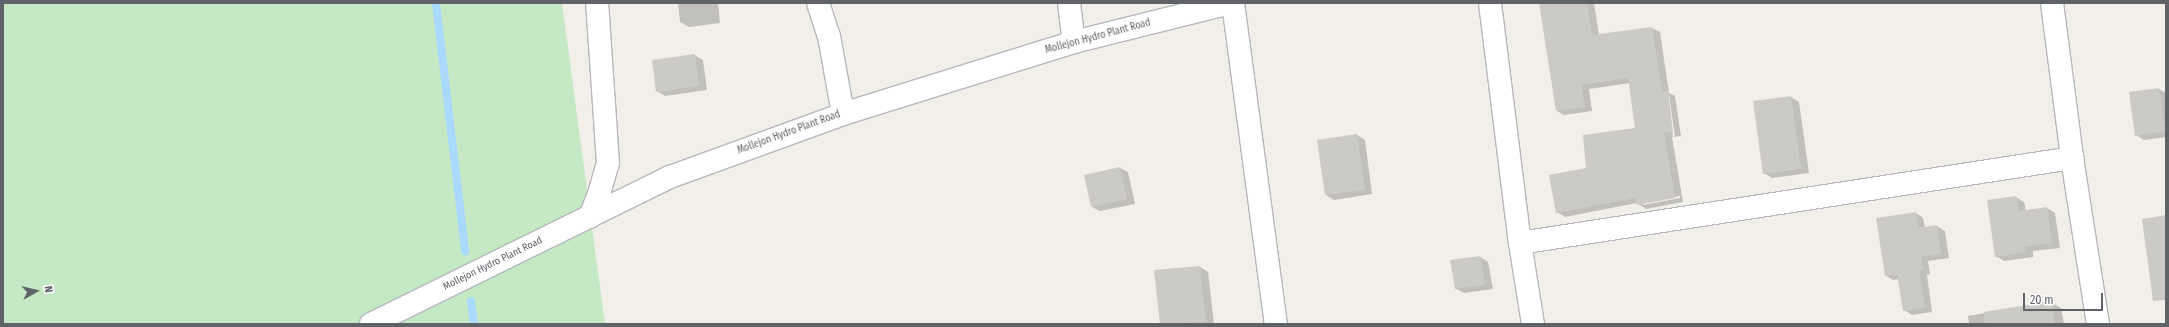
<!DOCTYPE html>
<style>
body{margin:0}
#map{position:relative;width:2169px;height:327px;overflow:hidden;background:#f1efe8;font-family:"Fira Sans Condensed",sans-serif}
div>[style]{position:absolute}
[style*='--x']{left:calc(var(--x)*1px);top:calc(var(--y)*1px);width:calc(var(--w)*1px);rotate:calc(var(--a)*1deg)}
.green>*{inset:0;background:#c5e8c5}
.shadow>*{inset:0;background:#0003}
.stream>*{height:8px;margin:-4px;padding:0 4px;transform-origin:4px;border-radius:4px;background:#aadaff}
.building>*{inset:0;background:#cccac5}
.roads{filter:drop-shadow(1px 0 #b5b8bc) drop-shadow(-1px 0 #b5b8bc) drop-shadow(0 1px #b5b8bc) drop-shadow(0 -1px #b5b8bc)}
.street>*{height:22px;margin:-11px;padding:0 11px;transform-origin:11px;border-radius:11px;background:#fff}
.secondary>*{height:22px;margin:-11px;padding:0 11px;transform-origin:11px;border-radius:11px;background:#fff}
span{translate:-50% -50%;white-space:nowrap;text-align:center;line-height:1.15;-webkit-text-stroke:3.5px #fff;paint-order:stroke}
.street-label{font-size:10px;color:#5f6368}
.frame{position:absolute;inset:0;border:4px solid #5f6368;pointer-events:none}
.north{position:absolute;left:16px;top:271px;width:40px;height:40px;-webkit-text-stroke:3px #fff;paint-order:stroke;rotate:82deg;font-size:11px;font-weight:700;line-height:16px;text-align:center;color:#5f6368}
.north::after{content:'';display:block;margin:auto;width:14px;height:18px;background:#5f6368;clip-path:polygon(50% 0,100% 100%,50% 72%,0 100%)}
.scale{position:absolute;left:2023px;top:293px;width:80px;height:18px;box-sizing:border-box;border:2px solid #5f6368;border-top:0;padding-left:5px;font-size:12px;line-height:14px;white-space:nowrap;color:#5f6368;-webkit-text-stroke:3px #fff;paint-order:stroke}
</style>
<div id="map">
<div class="green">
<i style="clip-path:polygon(3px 3px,562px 3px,605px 324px,3px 324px)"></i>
</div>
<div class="shadow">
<i style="clip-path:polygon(678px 3px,718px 3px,720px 23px,689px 27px,680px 22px)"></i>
<i style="clip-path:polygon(evenodd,1548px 3px,1594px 3px,1599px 35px,1652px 28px,1660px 32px,1669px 93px,1675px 96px,1681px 136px,1672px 137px,1683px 202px,1646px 209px,1637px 203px,1565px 217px,1557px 212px,1588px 169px,1636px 129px,1630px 83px,1589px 89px,1592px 111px,1564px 115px,1557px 111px,1548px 3px,1667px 95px,1669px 95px,1675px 137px,1673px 137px,1667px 95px,1548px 3px,1680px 196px,1680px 198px,1643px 205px,1643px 203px,1680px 196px)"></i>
<i style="clip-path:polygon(694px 55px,703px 60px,707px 90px,665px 96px,657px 91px)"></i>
<i style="clip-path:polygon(2159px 89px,2166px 93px,2166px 137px,2144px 140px,2136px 135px,2130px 93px)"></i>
<i style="clip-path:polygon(1791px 97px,1799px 102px,1809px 173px,1772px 178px,1764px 173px)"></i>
<i style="clip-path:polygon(1357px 135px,1365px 140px,1372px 194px,1334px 200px,1326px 195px)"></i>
<i style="clip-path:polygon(1120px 168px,1128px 172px,1135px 204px,1100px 211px,1092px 207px)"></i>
<i style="clip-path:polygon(2016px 197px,2024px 202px,2026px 211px,2047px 208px,2055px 213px,2060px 248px,2033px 251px,2033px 257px,2004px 261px,1996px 256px)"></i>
<i style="clip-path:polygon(1916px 213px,1923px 218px,1925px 228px,1937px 226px,1945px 231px,1949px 258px,1928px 261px,1930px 274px,1927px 275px,1932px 312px,1912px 315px,1904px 310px,1899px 279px,1893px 280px,1885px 275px)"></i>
<i style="clip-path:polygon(1480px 257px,1488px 262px,1493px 289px,1464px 293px,1455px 288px)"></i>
<i style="clip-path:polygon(1200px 267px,1208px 272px,1214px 324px,1161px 324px,1155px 271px)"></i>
<i style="clip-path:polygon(2051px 302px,2061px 308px,2064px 324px,1969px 324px,1968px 316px)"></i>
</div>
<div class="stream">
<i style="--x:436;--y:3;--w:250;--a:83.3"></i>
<i style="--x:471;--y:301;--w:23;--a:83"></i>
</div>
<div class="building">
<i style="clip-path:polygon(1539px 3px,1587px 3px,1592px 35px,1652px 27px,1662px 92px,1668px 91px,1673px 132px,1664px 133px,1675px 198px,1637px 205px,1636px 198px,1556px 213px,1549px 175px,1586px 168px,1583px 135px,1635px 128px,1628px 78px,1581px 85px,1585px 107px,1556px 111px)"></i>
<i style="clip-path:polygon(695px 54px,699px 86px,656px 92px,652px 60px)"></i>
<i style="clip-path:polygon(2159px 88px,2166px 131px,2135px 136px,2129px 92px)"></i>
<i style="clip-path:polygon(1791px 96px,1801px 169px,1763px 174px,1753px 101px)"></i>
<i style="clip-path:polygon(1357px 134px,1365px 190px,1325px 195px,1317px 140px)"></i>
<i style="clip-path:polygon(1120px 167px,1127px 199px,1091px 207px,1084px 175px)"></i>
<i style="clip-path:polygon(2016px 196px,2019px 211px,2047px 207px,2052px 243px,2025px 247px,2026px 253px,1995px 257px,1987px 200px)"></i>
<i style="clip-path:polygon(1916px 212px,1918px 228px,1937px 225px,1941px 254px,1921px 257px,1923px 270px,1919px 271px,1925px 308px,1903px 311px,1897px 274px,1885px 276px,1876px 218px)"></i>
<i style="clip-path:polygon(2166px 215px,2166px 300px,2153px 301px,2142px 219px)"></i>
<i style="clip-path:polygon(1480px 256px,1485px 285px,1455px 289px,1450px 260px)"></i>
<i style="clip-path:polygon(1200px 266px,1206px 322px,1160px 324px,1154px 270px)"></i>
<i style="clip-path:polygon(2051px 301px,2055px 324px,1985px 324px,1984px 312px)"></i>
</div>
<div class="roads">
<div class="street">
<i style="--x:818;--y:3;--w:35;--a:72"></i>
<i style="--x:829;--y:36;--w:79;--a:79.8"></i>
<i style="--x:1069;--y:3;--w:39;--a:83"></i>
<i style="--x:1233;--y:3;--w:324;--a:82.4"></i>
<i style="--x:1490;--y:3;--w:242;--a:82.9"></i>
<i style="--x:1520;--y:243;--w:82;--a:80.9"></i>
<i style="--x:2052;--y:3;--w:156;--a:82.6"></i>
<i style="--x:2072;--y:158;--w:168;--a:81.1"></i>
<i style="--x:590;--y:217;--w:25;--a:-69"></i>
<i style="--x:599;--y:194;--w:32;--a:-74"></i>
<i style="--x:608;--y:163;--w:160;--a:-93.9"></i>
<i style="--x:1520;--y:243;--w:559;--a:-8.75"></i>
</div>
<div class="secondary">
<i style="--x:371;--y:324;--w:333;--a:-26.2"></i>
<i style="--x:670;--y:177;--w:184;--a:-20"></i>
<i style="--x:843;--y:114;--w:242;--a:-17.3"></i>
<i style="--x:1074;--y:42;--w:161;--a:-14"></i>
</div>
</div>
<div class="street-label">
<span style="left:1098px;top:37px;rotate:-15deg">Mollejon Hydro Plant Road</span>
<span style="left:789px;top:133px;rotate:-20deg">Mollejon Hydro Plant Road</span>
<span style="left:493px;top:264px;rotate:-26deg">Mollejon Hydro Plant Road</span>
</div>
<div class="frame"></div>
<div class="north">N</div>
<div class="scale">20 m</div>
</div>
